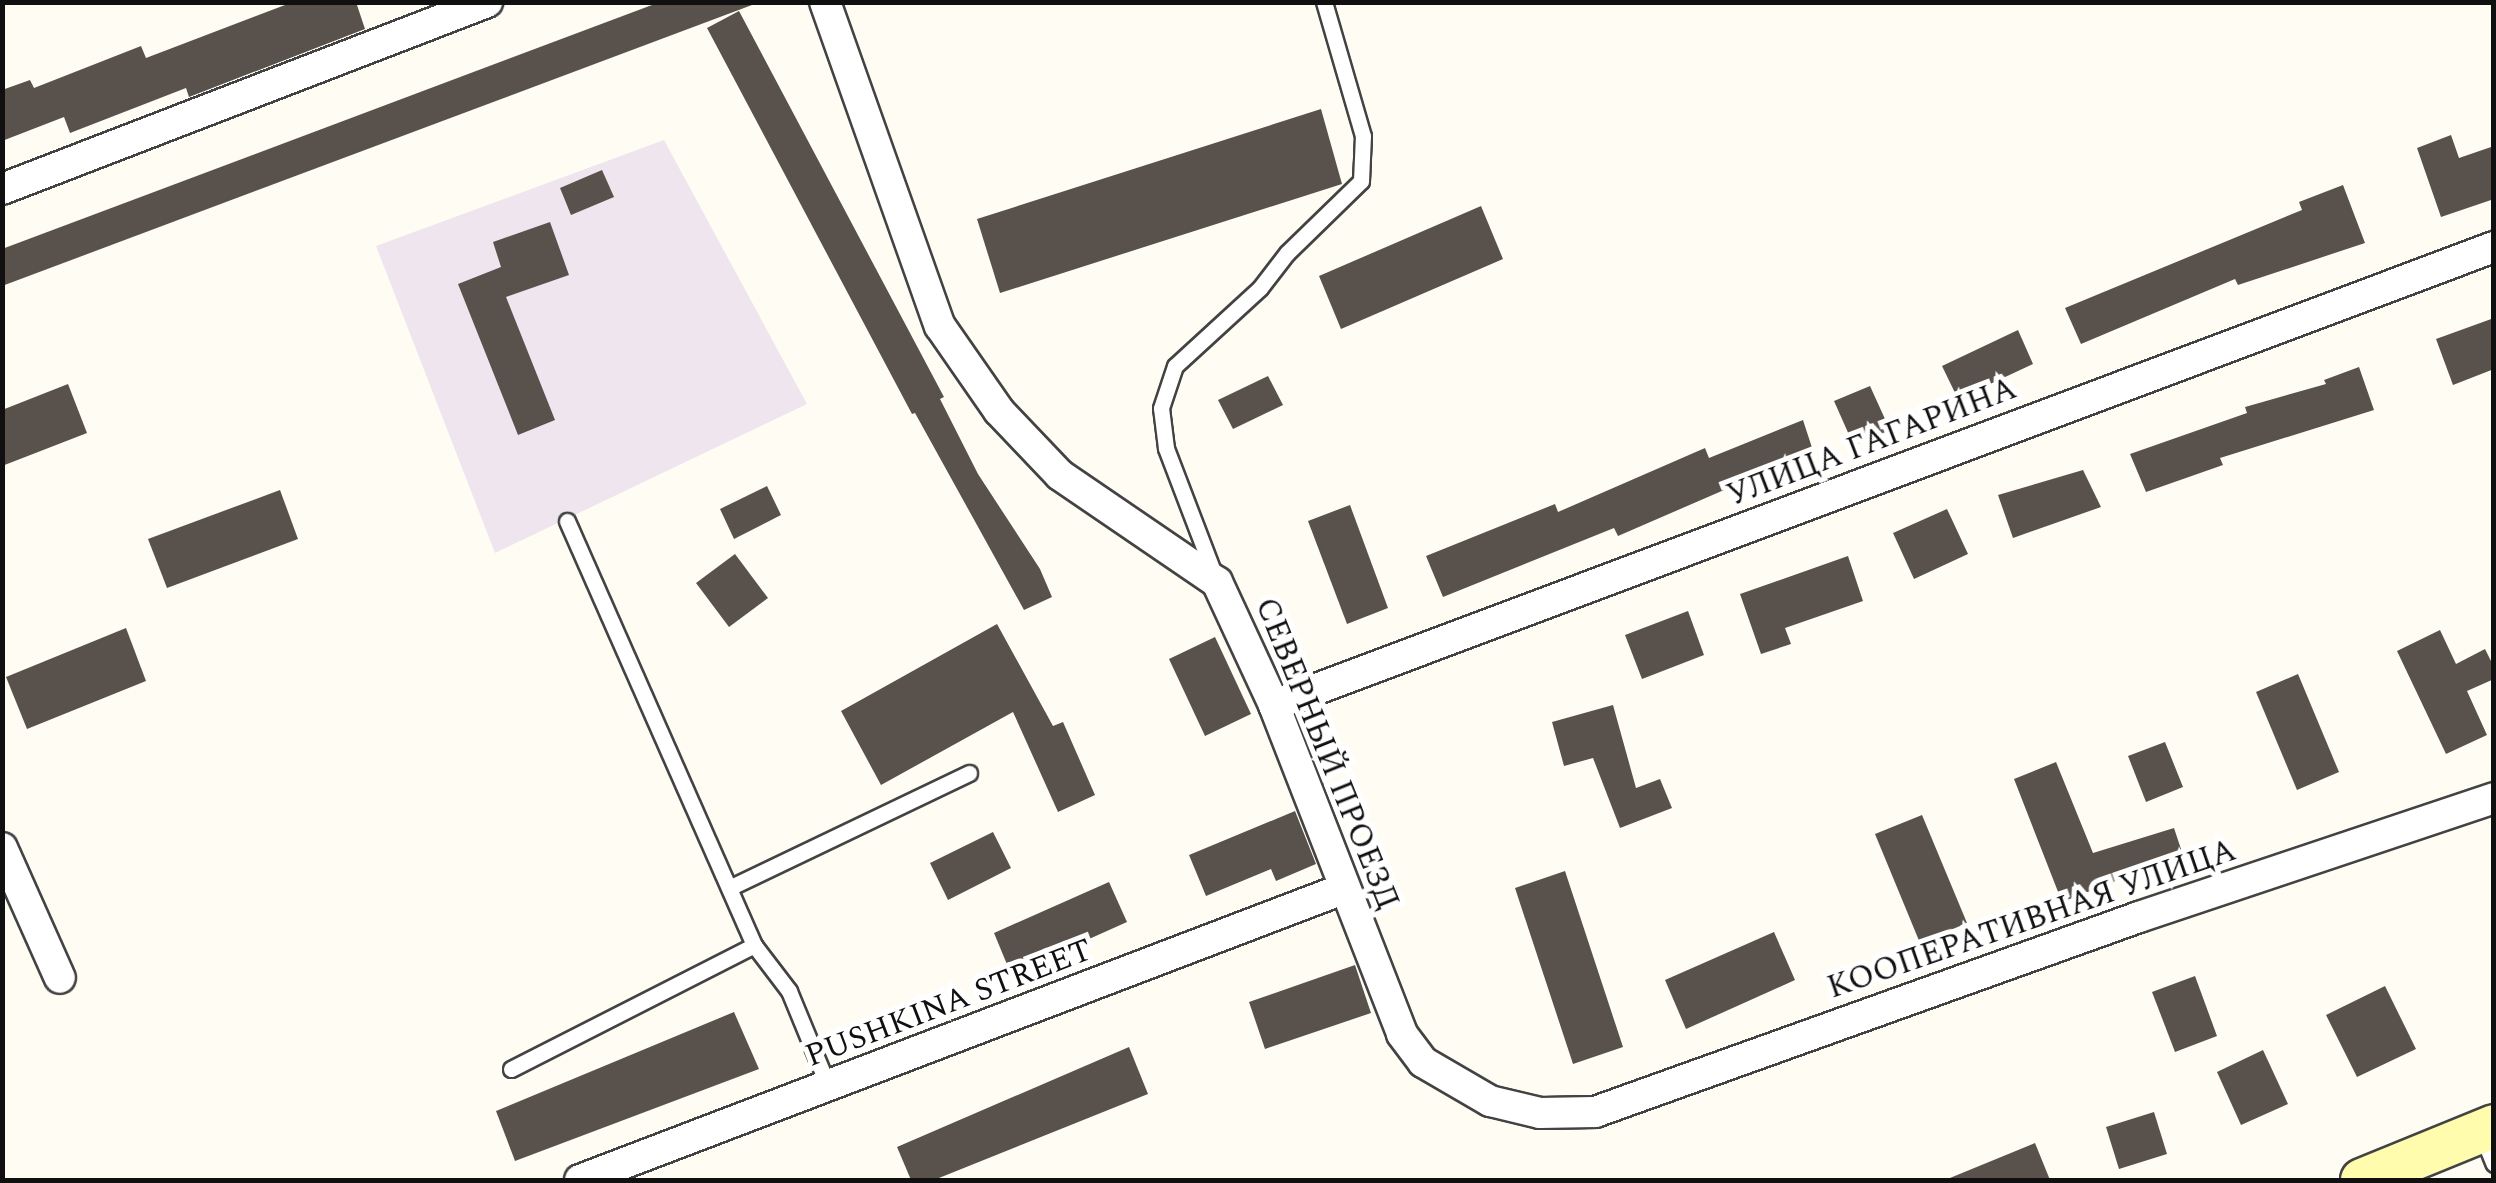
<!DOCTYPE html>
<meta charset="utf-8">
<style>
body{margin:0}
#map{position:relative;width:2496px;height:1183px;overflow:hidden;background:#fffdf3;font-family:Spectral,serif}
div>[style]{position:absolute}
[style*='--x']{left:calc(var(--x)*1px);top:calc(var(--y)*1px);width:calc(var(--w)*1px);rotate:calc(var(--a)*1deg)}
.industrial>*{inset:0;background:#eee5ee}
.building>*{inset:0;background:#59524c}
.roads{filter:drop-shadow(2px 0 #434343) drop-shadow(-2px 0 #434343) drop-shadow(0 2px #434343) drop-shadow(0 -2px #434343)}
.lane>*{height:15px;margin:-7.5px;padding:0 7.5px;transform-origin:7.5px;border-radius:7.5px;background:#fff}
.street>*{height:30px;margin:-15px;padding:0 15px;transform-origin:15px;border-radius:15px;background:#fff}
.secondary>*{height:42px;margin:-21px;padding:0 21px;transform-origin:21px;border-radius:21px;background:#fffcae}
span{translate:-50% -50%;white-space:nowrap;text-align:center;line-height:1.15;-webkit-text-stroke:10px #fff;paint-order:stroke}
.street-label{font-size:32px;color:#101010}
.frame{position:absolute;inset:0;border:5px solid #101010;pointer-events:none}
</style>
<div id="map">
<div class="industrial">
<i style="clip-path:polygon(664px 140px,807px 404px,495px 553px,376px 246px)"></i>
</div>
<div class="building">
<i style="clip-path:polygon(293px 2px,356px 2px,365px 29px,189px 97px,186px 88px,70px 133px,64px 117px,2px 141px,2px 90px,30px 80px,34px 88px,141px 46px,146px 58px)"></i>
<i style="clip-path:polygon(660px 2px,752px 5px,2px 286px,2px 249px)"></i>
<i style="clip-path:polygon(739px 11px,944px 397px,940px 399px,978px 474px,1040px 569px,1052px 597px,1024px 610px,915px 413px,912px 414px,707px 28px)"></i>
<i style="clip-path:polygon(1321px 109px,1342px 184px,1000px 293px,977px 219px)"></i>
<i style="clip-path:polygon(2451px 135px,2459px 158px,2494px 146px,2494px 199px,2441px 217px,2417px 148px)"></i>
<i style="clip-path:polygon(602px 170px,614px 197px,571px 215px,560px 188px)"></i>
<i style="clip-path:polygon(2343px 185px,2365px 243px,2238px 285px,2235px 279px,2081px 344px,2065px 308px,2302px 210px,2299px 202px)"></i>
<i style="clip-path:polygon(1481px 206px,1503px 259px,1341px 329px,1319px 276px)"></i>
<i style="clip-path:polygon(550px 222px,569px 275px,506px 297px,555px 420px,518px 435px,458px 284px,501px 267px,493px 242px)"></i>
<i style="clip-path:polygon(2494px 318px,2494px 369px,2453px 385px,2436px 339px)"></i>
<i style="clip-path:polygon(2018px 330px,2033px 364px,1958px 399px,1942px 366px)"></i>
<i style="clip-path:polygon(2359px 367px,2374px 410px,2220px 458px,2223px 465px,2146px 492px,2130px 454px,2247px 413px,2245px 407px,2326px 384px,2324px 380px)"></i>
<i style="clip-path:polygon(1268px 376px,1283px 405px,1233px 429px,1218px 400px)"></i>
<i style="clip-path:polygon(68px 384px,87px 433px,2px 466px,2px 410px)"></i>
<i style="clip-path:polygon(1870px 386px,1890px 430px,1854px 446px,1834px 401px)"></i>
<i style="clip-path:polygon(1803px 420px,1816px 460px,1764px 481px,1761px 474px,1618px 536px,1614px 528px,1443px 597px,1426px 556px,1555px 504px,1558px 512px,1705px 448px,1709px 458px)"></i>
<i style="clip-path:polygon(2083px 470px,2101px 507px,2013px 538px,1998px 495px)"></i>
<i style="clip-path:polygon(767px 486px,781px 515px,734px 539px,720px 509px)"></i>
<i style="clip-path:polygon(280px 490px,298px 539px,167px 588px,148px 539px)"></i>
<i style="clip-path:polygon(1350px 505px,1388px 608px,1347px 624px,1308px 521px)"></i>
<i style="clip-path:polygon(1947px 509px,1968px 554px,1914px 579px,1893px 533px)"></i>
<i style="clip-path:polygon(735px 554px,768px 598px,729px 627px,696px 583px)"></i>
<i style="clip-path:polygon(1848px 556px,1863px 601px,1785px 628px,1791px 644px,1761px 654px,1740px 594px)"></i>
<i style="clip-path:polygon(1688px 611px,1704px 655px,1642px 679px,1625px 635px)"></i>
<i style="clip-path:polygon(997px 624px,1053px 726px,1063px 722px,1095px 795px,1058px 812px,1013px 712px,881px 785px,841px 711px)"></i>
<i style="clip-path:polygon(126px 628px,146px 681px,27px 729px,6px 677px)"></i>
<i style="clip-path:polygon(2440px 630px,2456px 664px,2485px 649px,2494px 667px,2494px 679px,2467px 691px,2487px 735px,2446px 754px,2397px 651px)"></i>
<i style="clip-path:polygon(1215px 637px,1251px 714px,1205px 736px,1169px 659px)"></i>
<i style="clip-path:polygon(2298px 674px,2339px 772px,2297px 790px,2256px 692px)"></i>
<i style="clip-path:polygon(1613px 705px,1636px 788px,1660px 779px,1672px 808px,1620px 828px,1593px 758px,1564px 766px,1552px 722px)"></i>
<i style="clip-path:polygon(2165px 742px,2183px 787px,2146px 802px,2128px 756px)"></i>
<i style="clip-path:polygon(2056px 762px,2093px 853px,2174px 828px,2186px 864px,2149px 877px,2146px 869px,2062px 902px,2014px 779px)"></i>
<i style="clip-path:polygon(1295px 811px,1316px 864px,1276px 881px,1271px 869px,1206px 896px,1189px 855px)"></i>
<i style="clip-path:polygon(1922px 815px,1967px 923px,1920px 943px,1875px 834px)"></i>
<i style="clip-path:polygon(993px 832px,1011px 868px,948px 900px,930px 863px)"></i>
<i style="clip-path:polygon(1565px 871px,1623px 1047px,1573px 1064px,1515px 888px)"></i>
<i style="clip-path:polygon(1109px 882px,1127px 922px,1011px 974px,994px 933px)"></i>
<i style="clip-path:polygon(1774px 932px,1795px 980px,1686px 1029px,1665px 980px)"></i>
<i style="clip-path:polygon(1355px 965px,1371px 1013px,1265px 1049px,1249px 1002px)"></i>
<i style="clip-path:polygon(2195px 976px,2217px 1036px,2175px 1052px,2152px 992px)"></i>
<i style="clip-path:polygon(2385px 986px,2416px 1049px,2357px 1077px,2326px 1015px)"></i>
<i style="clip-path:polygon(734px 1012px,759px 1069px,515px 1161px,496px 1111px)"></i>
<i style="clip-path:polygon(1129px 1047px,1148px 1094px,934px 1180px,911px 1180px,897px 1147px)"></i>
<i style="clip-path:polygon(2263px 1050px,2288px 1104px,2241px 1125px,2217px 1072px)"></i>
<i style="clip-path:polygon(2154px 1112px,2167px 1154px,2119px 1169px,2106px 1127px)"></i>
<i style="clip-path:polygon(2035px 1143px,2050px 1180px,1945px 1180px)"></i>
</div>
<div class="roads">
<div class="lane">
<i style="--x:567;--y:521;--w:463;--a:66.2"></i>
<i style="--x:754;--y:945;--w:58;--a:52.7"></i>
<i style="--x:789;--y:991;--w:105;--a:67.6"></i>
<i style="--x:1214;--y:574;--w:135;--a:-110.9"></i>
<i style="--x:1166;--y:448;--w:40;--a:-97.1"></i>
<i style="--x:1161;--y:408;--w:44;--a:-71.6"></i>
<i style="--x:1175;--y:366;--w:115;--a:-42.5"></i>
<i style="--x:1260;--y:288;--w:44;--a:-52.4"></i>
<i style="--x:1287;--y:253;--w:103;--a:-44.2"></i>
<i style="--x:1361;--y:181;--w:45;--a:-87.5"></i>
<i style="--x:1363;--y:136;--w:140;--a:-106.2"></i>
<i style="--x:731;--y:887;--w:264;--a:-25.6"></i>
<i style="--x:511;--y:1069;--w:273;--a:-27"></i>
<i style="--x:2482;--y:1135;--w:31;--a:68"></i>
</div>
<div class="street">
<i style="--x:825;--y:2;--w:344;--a:70.5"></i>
<i style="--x:940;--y:326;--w:103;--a:55.2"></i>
<i style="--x:999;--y:411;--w:88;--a:46.4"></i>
<i style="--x:1060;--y:475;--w:190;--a:34.3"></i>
<i style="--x:1217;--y:582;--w:136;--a:65.1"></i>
<i style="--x:1274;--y:705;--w:353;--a:68.7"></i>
<i style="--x:1402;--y:1034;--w:35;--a:53"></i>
<i style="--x:1423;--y:1062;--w:78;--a:30.2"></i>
<i style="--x:1490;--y:1101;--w:51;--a:13.5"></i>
<i style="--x:1540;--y:1113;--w:55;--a:-1"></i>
<i style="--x:1595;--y:1112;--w:578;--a:-19.72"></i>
<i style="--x:2139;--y:917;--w:374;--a:-18.5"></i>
<i style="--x:2;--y:189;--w:520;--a:-21.08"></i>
<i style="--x:1274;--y:705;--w:1303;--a:-20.58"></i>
<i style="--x:2;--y:848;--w:142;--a:66"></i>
<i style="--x:580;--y:1180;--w:817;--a:-20.88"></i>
</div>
<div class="secondary">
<i style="--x:2362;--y:1180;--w:143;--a:-22.2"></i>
</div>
</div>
<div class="street-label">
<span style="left:1872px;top:443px;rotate:-21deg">УЛИЦА ГАГАРИНА</span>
<span style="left:1326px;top:754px;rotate:68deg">СЕВЕРНЫЙ ПРОЕЗД</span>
<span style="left:2032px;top:920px;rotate:-19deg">КООПЕРАТИВНАЯ УЛИЦА</span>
<span style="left:949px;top:1004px;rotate:-21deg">PUSHKINA STREET</span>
</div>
<div class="frame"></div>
</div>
